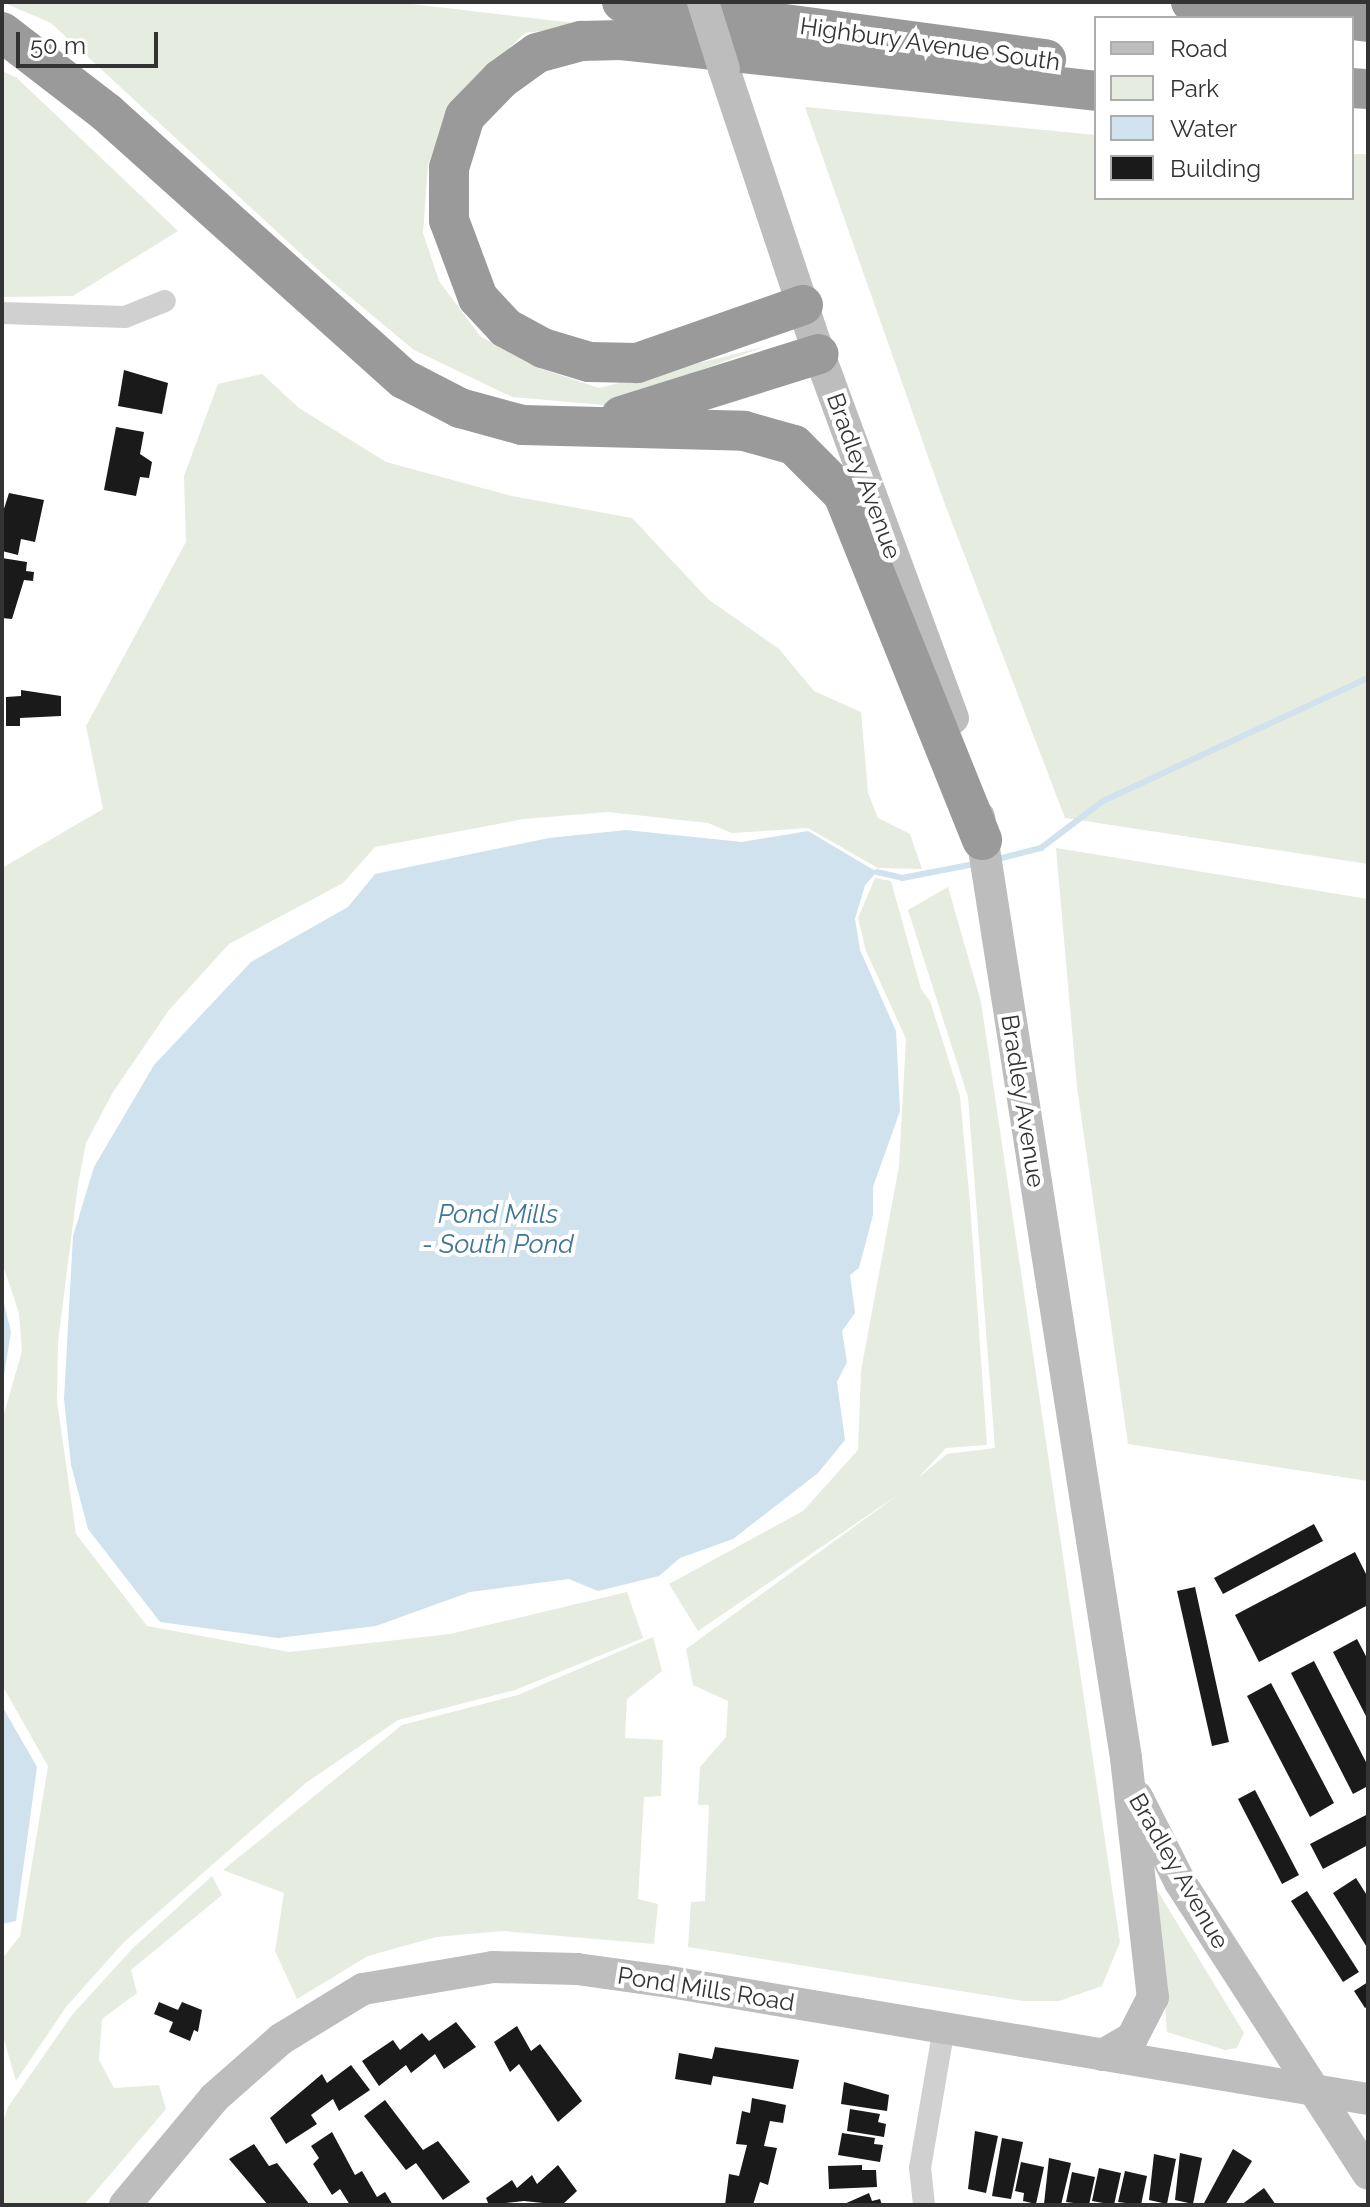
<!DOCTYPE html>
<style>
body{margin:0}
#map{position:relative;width:1370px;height:2207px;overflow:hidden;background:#fff;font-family:Raleway,sans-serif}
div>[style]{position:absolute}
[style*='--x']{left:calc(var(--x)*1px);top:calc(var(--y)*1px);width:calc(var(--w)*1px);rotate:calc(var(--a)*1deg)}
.green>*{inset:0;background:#e6ecdf}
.water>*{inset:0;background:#cfe2ee}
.stream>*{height:6px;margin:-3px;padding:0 3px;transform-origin:3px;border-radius:3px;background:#cfe2ee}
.building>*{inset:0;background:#1a1a1a}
.street>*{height:22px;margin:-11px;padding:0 11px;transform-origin:11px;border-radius:11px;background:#d0d0d0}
.secondary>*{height:32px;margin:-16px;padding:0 16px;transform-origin:16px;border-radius:16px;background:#bdbdbd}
.highway>*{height:40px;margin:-20px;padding:0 20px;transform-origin:20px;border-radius:20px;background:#9a9a9a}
.secondary-bridge>*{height:32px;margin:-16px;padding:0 16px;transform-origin:16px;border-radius:16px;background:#bdbdbd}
span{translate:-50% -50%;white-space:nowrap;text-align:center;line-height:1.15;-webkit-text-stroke:8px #fff;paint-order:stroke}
.street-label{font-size:24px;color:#333}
.water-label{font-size:26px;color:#3f7597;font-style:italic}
.frame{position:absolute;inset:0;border:4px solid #333;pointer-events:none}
.legend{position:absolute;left:1094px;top:16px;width:260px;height:184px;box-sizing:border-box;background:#fff;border:2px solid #adadad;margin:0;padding:10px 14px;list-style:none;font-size:24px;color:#333}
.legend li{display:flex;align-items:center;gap:16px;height:40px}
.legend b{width:40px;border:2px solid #adadad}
.scale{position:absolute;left:16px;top:32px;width:142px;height:36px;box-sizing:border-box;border:4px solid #333;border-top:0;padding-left:10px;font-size:24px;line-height:28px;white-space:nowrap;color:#333;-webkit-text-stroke:6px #fff;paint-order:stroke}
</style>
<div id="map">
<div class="green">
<i style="clip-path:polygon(2px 2px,395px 2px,591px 25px,525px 33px,453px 102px,428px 165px,423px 233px,439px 281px,480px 336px,539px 368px,599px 388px,767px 346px,604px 405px,512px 397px,414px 350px,325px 276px,51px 23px)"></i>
<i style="clip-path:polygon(2px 71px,17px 78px,178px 231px,73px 296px,2px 297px)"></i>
<i style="clip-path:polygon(805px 107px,1096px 135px,1096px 198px,1352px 198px,1352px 154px,1368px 154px,1368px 864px,1065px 818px,943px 499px)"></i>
<i style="clip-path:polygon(262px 374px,299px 408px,386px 462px,512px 496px,632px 518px,708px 599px,779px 649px,814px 691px,861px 712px,868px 793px,878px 818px,910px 834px,922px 869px,878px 868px,808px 828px,732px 833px,708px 823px,608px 812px,524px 819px,375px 847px,343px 883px,229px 944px,169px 1010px,113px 1092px,86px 1143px,78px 1184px,58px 1342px,57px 1401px,76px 1534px,147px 1626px,289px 1652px,450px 1634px,627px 1592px,643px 1638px,515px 1690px,398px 1720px,307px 1782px,124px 1942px,66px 2007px,16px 2081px,2px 2033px,2px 1959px,20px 1936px,48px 1766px,2px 1685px,2px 1421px,22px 1351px,19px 1313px,2px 1262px,2px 868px,103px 809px,86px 726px,186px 542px,184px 476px,218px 384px)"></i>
<i style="clip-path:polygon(1056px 848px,1368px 899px,1368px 1481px,1128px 1444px,1077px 1087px)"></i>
<i style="clip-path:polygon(875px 878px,891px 881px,921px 989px,930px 1001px,960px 1096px,970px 1204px,987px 1445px,946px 1448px,918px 1478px,947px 1454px,995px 1448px,968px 1097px,908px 910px,948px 887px,981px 1002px,1120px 1942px,1102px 1986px,1059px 2001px,1023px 2001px,688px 1947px,691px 1902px,705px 1901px,709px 1805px,698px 1805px,700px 1767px,726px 1737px,728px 1701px,693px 1685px,686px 1649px,902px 1492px,698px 1631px,669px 1584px,803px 1511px,858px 1450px,861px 1371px,899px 1166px,906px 1039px,866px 951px,858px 918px)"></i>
<i style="clip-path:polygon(653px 1637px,662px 1671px,627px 1699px,625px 1738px,663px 1740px,661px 1796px,644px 1797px,638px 1899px,658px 1904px,654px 1944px,503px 1931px,436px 1937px,368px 1956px,297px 1999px,275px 1951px,284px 1893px,223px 1870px,402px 1725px,518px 1695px)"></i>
<i style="clip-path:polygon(212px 1876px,222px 1895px,131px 1970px,137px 1993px,102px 2019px,99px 2060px,114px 2088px,159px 2085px,166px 2109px,84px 2205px,2px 2205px,2px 2124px,8px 2107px,72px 2015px,132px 1949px)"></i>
<i style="clip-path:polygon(1157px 1890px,1244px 2033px,1237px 2048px,1225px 2050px,1167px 2032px)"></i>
</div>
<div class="water">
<i style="clip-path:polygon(626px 830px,742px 842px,808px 831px,877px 872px,865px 885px,855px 919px,860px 950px,896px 1031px,900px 1111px,873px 1187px,873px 1215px,859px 1268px,850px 1275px,855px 1313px,842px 1331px,847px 1362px,837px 1382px,845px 1440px,818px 1473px,733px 1539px,680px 1558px,659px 1576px,598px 1591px,569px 1579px,470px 1592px,376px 1626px,278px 1638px,160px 1622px,88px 1529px,71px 1465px,64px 1399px,73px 1236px,94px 1167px,154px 1065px,251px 962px,348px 907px,375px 874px,549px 838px)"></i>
<i style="clip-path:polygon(2px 1295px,11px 1332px,2px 1387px)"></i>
<i style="clip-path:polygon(2px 1706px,37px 1767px,16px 1921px,2px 1924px)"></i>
</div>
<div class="stream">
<i style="--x:994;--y:860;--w:49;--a:-14.3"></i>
<i style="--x:1041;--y:848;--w:78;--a:-37.2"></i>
<i style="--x:1103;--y:801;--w:292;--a:-24.9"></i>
<i style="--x:877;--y:872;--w:26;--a:13"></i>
<i style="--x:902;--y:878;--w:74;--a:-10.9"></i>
</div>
<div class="building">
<i style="clip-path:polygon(124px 370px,168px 383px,162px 414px,118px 406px)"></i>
<i style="clip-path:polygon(116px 427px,144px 432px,140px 454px,152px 462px,149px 478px,140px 477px,136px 496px,104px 490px)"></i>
<i style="clip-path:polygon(9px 493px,44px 500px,35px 542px,21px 539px,18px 555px,2px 551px,2px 515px)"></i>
<i style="clip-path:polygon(2px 558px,27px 562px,26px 571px,34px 572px,33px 581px,24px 580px,12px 619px,2px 618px)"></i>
<i style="clip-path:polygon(21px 690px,61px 696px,61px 716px,20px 718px,20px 726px,6px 726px,6px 697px,21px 696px)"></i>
<i style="clip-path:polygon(1314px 1524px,1323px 1541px,1223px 1594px,1214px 1578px)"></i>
<i style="clip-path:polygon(1355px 1552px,1368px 1578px,1368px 1605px,1259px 1662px,1235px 1615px)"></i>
<i style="clip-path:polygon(1195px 1587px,1229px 1742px,1212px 1746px,1177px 1591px)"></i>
<i style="clip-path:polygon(1357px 1639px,1368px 1660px,1368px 1720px,1333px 1652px)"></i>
<i style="clip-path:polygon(1314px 1661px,1368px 1766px,1368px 1786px,1353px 1794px,1291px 1673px)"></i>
<i style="clip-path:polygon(1271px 1683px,1334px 1803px,1310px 1817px,1247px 1696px)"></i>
<i style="clip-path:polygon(1255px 1790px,1299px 1875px,1282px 1884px,1238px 1799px)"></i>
<i style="clip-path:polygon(1368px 1814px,1368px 1845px,1323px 1869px,1310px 1844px)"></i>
<i style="clip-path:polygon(1356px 1878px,1368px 1897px,1368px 1949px,1333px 1893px)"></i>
<i style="clip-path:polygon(1307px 1891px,1359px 1972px,1343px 1982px,1291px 1901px)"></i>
<i style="clip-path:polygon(1368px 1982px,1368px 2006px,1365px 2008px,1354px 1991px)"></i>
<i style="clip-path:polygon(159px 2002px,178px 2010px,182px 2002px,202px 2010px,198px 2032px,194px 2030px,190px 2041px,169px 2032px,173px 2022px,154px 2014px)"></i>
<i style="clip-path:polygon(456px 2022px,476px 2047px,444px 2069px,435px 2054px,411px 2073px,406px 2065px,379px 2086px,362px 2061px,393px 2040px,400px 2050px,422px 2033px,429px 2041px)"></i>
<i style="clip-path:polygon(517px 2026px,531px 2051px,540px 2044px,582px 2101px,558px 2122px,519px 2064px,510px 2072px,494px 2042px)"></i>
<i style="clip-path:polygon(715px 2047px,799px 2060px,793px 2089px,713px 2076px,711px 2085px,675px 2079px,679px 2053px,712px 2059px)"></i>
<i style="clip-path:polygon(351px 2065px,370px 2090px,339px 2111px,333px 2099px,311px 2115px,317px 2124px,286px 2144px,270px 2118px,322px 2074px,327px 2083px)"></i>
<i style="clip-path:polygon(844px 2082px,889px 2095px,887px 2111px,841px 2104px)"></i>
<i style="clip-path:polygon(752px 2098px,786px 2105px,783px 2123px,770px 2121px,764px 2146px,777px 2148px,768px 2185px,760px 2182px,753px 2205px,725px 2205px,729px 2174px,739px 2176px,747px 2145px,736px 2144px,742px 2111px,750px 2113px)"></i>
<i style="clip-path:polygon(385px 2100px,423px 2150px,438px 2141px,470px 2182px,443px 2200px,416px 2163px,406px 2170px,364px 2116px)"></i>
<i style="clip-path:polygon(850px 2109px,880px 2114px,878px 2122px,886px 2124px,884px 2137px,847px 2131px)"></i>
<i style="clip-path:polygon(975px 2131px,998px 2136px,986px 2193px,968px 2189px)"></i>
<i style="clip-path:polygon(332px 2132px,355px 2175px,362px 2171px,377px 2197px,385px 2192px,393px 2205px,350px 2205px,340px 2189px,332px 2195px,313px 2164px,319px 2158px,311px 2146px)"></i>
<i style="clip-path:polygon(842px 2133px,875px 2138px,874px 2144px,883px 2145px,880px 2162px,838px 2155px)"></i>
<i style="clip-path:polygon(1002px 2138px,1023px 2142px,1011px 2199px,992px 2196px)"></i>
<i style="clip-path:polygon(254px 2144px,269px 2166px,277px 2163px,310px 2205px,268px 2205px,229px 2159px)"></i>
<i style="clip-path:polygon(1233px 2149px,1252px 2161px,1225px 2205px,1203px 2205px)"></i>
<i style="clip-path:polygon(1180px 2153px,1202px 2158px,1193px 2204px,1175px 2200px)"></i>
<i style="clip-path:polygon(1154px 2154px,1176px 2159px,1167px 2204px,1149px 2200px)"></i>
<i style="clip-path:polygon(1049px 2158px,1071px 2163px,1061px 2205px,1044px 2204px)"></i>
<i style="clip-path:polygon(1021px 2162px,1044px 2167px,1036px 2204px,1023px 2201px,1024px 2193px,1015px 2191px)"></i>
<i style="clip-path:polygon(558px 2165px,577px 2191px,562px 2205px,524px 2201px,489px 2205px,486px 2198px,512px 2180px,517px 2188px,532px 2175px,537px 2184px)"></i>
<i style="clip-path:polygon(862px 2165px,862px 2170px,876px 2170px,877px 2187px,829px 2189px,828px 2166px)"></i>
<i style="clip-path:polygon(1099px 2168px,1121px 2173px,1114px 2205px,1092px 2201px)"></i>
<i style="clip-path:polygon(1125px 2171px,1147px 2176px,1141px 2205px,1118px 2202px)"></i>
<i style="clip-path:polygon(1072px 2172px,1095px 2177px,1089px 2205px,1066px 2202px)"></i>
<i style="clip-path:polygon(1264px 2188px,1276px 2205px,1241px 2205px)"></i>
<i style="clip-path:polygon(869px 2193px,872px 2201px,880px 2199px,882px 2205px,842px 2205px)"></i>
</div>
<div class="street">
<i style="--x:2;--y:313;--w:123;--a:1.9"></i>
<i style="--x:125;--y:317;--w:43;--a:-21.8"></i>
<i style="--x:924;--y:2205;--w:37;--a:-96"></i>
<i style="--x:920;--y:2168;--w:143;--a:-80.3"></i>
</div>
<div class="secondary">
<i style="--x:724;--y:69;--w:300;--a:71.6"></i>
<i style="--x:819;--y:354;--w:388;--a:69.8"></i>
<i style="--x:979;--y:817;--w:952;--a:81.12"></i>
<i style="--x:1126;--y:1758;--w:241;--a:83.6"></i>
<i style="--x:1153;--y:1997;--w:46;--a:117.1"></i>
<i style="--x:1132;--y:2038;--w:34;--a:150"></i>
<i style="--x:1137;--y:1797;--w:95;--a:63.2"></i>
<i style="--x:1180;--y:1882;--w:347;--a:57.2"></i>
<i style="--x:125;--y:2205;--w:139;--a:-50.2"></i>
<i style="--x:214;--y:2098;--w:89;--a:-41.4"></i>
<i style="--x:281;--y:2039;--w:96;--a:-31.4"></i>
<i style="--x:363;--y:1989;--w:132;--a:-9.6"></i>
<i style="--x:493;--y:1967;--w:84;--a:1.4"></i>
<i style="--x:577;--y:1969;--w:88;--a:7.9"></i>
<i style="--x:664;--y:1981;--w:714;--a:9.52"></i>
</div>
<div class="highway">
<i style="--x:622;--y:2;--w:428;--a:7.7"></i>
<i style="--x:1191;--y:2;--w:142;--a:6.5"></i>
<i style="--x:1352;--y:20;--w:16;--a:7"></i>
<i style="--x:2;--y:32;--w:131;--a:37.6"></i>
<i style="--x:106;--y:112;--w:400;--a:41.9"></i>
<i style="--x:404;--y:379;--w:63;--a:27.4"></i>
<i style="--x:460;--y:408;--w:64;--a:15.3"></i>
<i style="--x:522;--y:425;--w:222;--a:1.5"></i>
<i style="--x:744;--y:431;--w:52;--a:15.6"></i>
<i style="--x:794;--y:445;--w:69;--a:45"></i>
<i style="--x:843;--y:494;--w:373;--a:68.1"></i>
<i style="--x:1352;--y:88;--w:16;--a:4"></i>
<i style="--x:803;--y:305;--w:176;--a:160.7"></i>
<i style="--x:637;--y:363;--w:48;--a:-178.8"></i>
<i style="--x:589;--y:362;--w:48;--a:-163.1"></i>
<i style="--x:543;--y:348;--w:42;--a:-151.6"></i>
<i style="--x:506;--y:328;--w:41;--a:-133"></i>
<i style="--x:478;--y:298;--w:83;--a:-110.4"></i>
<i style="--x:449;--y:220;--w:52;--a:-90"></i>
<i style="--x:449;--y:168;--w:54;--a:-72.9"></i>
<i style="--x:465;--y:116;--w:52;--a:-45.8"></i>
<i style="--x:501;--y:79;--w:44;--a:-35.8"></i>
<i style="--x:537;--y:53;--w:46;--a:-15.3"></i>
<i style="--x:581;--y:41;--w:40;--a:-1.4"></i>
<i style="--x:621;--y:40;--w:478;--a:6.1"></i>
<i style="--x:621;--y:416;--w:207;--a:-17.4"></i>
</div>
<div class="secondary-bridge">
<i style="--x:703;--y:2;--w:70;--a:72.6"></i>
</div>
<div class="street-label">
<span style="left:930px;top:44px;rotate:8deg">Highbury Avenue South</span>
<span style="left:864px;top:476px;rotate:70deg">Bradley Avenue</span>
<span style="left:1023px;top:1101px;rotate:81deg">Bradley Avenue</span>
<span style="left:1179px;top:1871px;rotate:60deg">Bradley Avenue</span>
<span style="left:706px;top:1989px;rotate:9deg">Pond Mills Road</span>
</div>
<div class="water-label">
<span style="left:498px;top:1230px">Pond Mills<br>- South Pond</span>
</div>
<div class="frame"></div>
<ul class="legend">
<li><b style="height:10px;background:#bdbdbd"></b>Road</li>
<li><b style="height:22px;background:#e6ecdf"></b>Park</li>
<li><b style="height:22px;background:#cfe2ee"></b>Water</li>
<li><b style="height:22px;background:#1a1a1a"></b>Building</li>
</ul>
<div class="scale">50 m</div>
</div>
